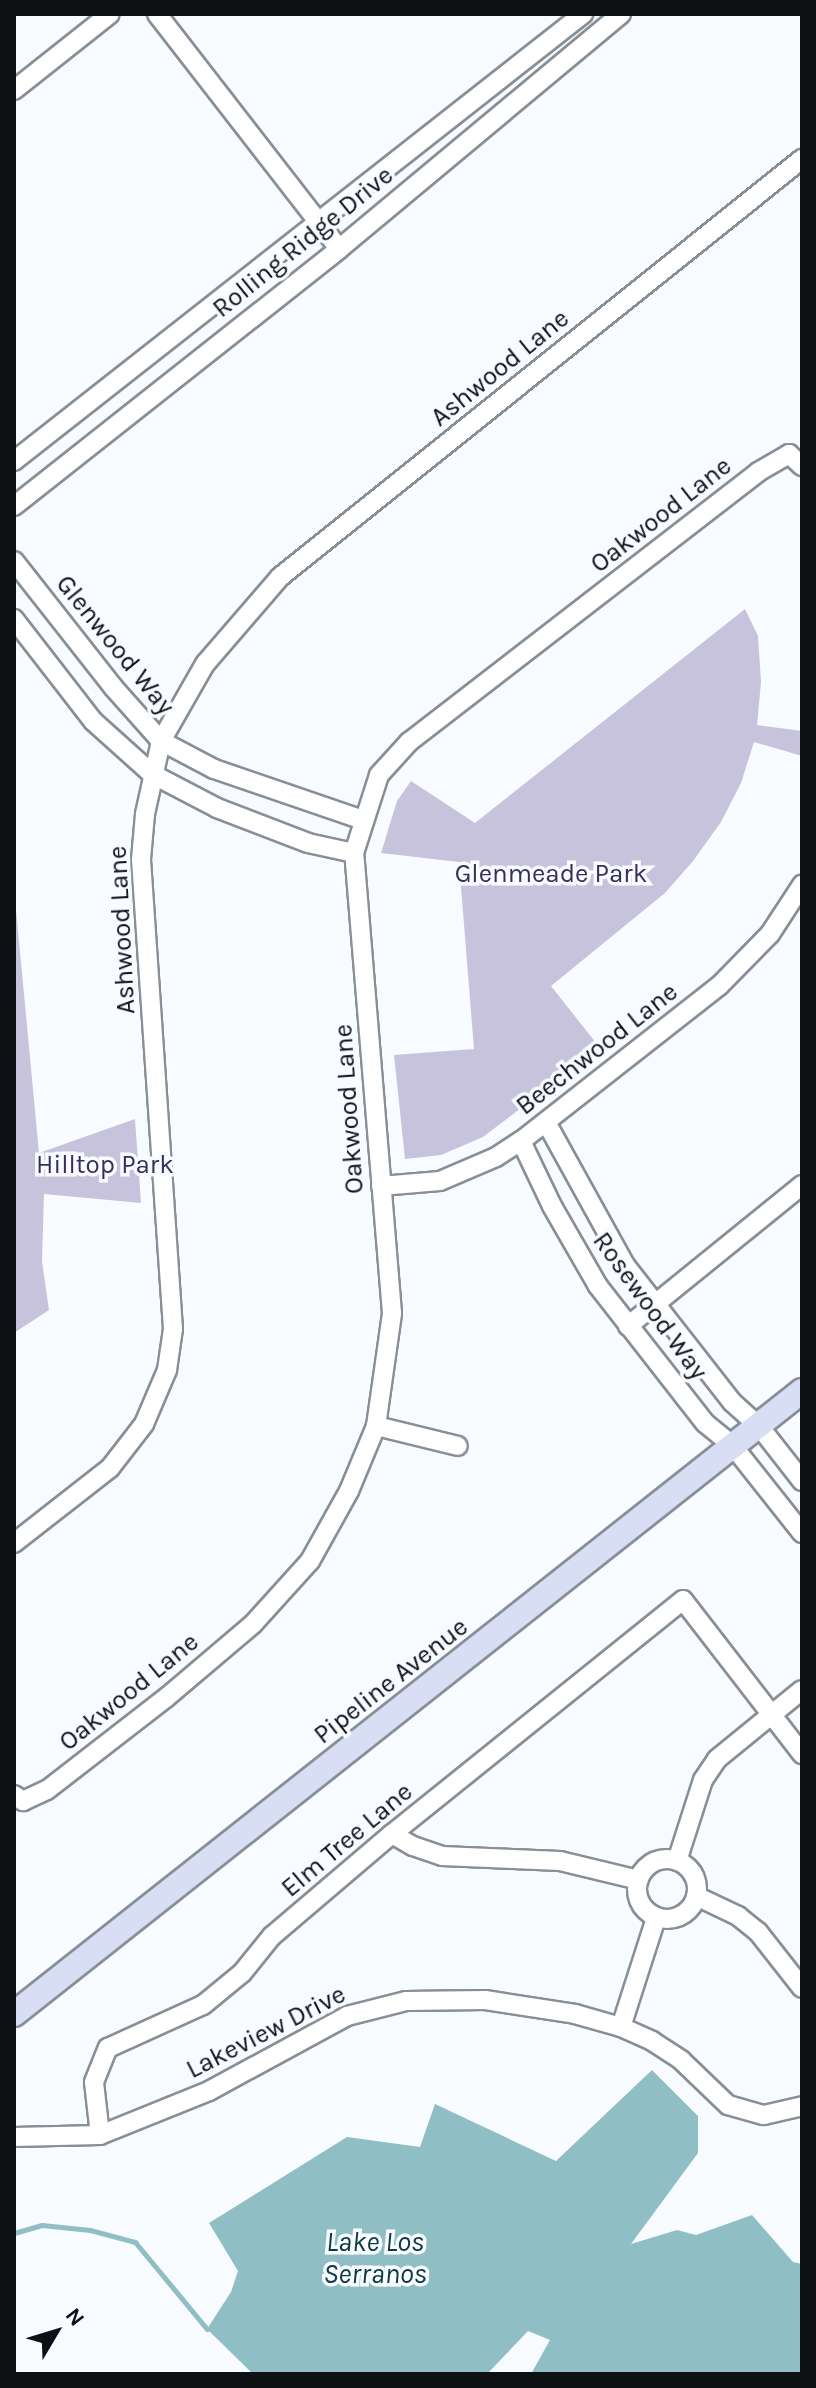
<!DOCTYPE html>
<style>
body{margin:0}
#map{position:relative;width:816px;height:2388px;overflow:hidden;background:#f8fbff;font-family:Karla,sans-serif}
div>[style]{position:absolute}
[style*='--x']{left:calc(var(--x)*1px);top:calc(var(--y)*1px);width:calc(var(--w)*1px);rotate:calc(var(--a)*1deg)}
.green>*{inset:0;background:#c7c3dd}
.water>*{inset:0;background:#90bec5}
.stream>*{height:5px;margin:-2.5px;padding:0 2.5px;transform-origin:2.5px;border-radius:2.5px;background:#90bec5}
.roads{filter:drop-shadow(2px 0 #878f97) drop-shadow(-2px 0 #878f97) drop-shadow(0 2px #878f97) drop-shadow(0 -2px #878f97)}
.minor>*{height:18px;margin:-9px;padding:0 9px;transform-origin:9px;border-radius:9px;background:#fff}
.minor>.ring{margin:-9px;padding:0;box-sizing:content-box;background:none;border:18px solid #fff;border-radius:50%}
.secondary>*{height:24px;margin:-12px;padding:0 12px;transform-origin:12px;border-radius:12px;background:#d8def4}
span{translate:-50% -50%;white-space:nowrap;text-align:center;line-height:1.15;-webkit-text-stroke:7px #f8fbff;paint-order:stroke}
.street-label{font-size:26px;color:#0e1114}
.park-label{font-size:26px;color:#382d5b}
.water-label{font-size:28px;color:#0d393f;font-style:italic}
.frame{position:absolute;inset:0;border:16px solid #0e1114;pointer-events:none}
.north{position:absolute;left:16px;top:2292px;width:80px;height:80px;-webkit-text-stroke:6px #f8fbff;paint-order:stroke;rotate:52deg;font-size:22px;font-weight:700;line-height:32px;text-align:center;color:#0e1114}
.north::after{content:'';display:block;margin:auto;width:28px;height:36px;background:#0e1114;clip-path:polygon(50% 0,100% 100%,50% 72%,0 100%)}
</style>
<div id="map">
<div class="green">
<i style="clip-path:polygon(745px 609px,758px 636px,761px 682px,757px 725px,802px 731px,802px 756px,754px 742px,741px 783px,721px 822px,693px 861px,665px 893px,551px 986px,600px 1048px,483px 1137px,441px 1155px,405px 1159px,394px 1055px,474px 1049px,459px 862px,381px 853px,397px 801px,411px 781px,475px 823px)"></i>
<i style="clip-path:polygon(14px 888px,39px 1153px,135px 1119px,141px 1203px,44px 1194px,42px 1261px,49px 1310px,14px 1333px)"></i>
</div>
<div class="water">
<i style="clip-path:polygon(652px 2070px,698px 2116px,698px 2153px,631px 2244px,677px 2230px,696px 2235px,752px 2215px,793px 2262px,802px 2264px,802px 2374px,531px 2374px,550px 2340px,528px 2331px,487px 2374px,253px 2374px,207px 2329px,231px 2292px,238px 2271px,209px 2223px,347px 2137px,420px 2147px,435px 2104px,556px 2161px)"></i>
</div>
<div class="stream">
<i style="--x:14;--y:2233;--w:29;--a:-16"></i>
<i style="--x:42;--y:2225;--w:48;--a:5.9"></i>
<i style="--x:90;--y:2230;--w:47;--a:14.9"></i>
<i style="--x:135;--y:2242;--w:113;--a:50.4"></i>
</div>
<div class="roads">
<div class="minor">
<i style="--x:157;--y:14;--w:297;--a:52.2"></i>
<i style="--x:14;--y:90;--w:122;--a:-38.4"></i>
<i style="--x:14;--y:461;--w:724;--a:-38.15"></i>
<i style="--x:14;--y:506;--w:414;--a:-38.3"></i>
<i style="--x:339;--y:249;--w:367;--a:-39.8"></i>
<i style="--x:14;--y:561;--w:160;--a:51.8"></i>
<i style="--x:113;--y:687;--w:72;--a:48.4"></i>
<i style="--x:161;--y:741;--w:60;--a:27.8"></i>
<i style="--x:214;--y:769;--w:157;--a:18.9"></i>
<i style="--x:14;--y:619;--w:129;--a:52.2"></i>
<i style="--x:93;--y:721;--w:79;--a:41.9"></i>
<i style="--x:152;--y:774;--w:73;--a:27.6"></i>
<i style="--x:217;--y:808;--w:97;--a:21"></i>
<i style="--x:308;--y:843;--w:47;--a:12.3"></i>
<i style="--x:546;--y:1122;--w:163;--a:61.1"></i>
<i style="--x:625;--y:1265;--w:174;--a:52"></i>
<i style="--x:732;--y:1402;--w:36;--a:42"></i>
<i style="--x:759;--y:1426;--w:70;--a:52"></i>
<i style="--x:521;--y:1141;--w:72;--a:64.5"></i>
<i style="--x:552;--y:1206;--w:92;--a:60.1"></i>
<i style="--x:598;--y:1286;--w:174;--a:52"></i>
<i style="--x:705;--y:1423;--w:36;--a:39"></i>
<i style="--x:733;--y:1446;--w:111;--a:51.6"></i>
<i style="--x:381;--y:1186;--w:59;--a:-4.8"></i>
<i style="--x:440;--y:1181;--w:61;--a:-23.2"></i>
<i style="--x:496;--y:1157;--w:30;--a:-33"></i>
<i style="--x:521;--y:1141;--w:251;--a:-38.1"></i>
<i style="--x:719;--y:986;--w:73;--a:-45.6"></i>
<i style="--x:770;--y:934;--w:59;--a:-56.9"></i>
<i style="--x:628;--y:1326;--w:224;--a:-39"></i>
<i style="--x:376;--y:1426;--w:84;--a:13.7"></i>
<i style="--x:14;--y:1543;--w:122;--a:-38"></i>
<i style="--x:110;--y:1468;--w:56;--a:-52.3"></i>
<i style="--x:144;--y:1424;--w:59;--a:-66.9"></i>
<i style="--x:167;--y:1370;--w:41;--a:-81.7"></i>
<i style="--x:173;--y:1329;--w:471;--a:-93.9"></i>
<i style="--x:141;--y:859;--w:45;--a:-84.9"></i>
<i style="--x:145;--y:814;--w:75;--a:-77.6"></i>
<i style="--x:161;--y:741;--w:89;--a:-60.3"></i>
<i style="--x:205;--y:664;--w:115;--a:-49.2"></i>
<i style="--x:280;--y:577;--w:669;--a:-38.69"></i>
<i style="--x:14;--y:1795;--w:11;--a:34"></i>
<i style="--x:23;--y:1801;--w:26;--a:-25"></i>
<i style="--x:47;--y:1790;--w:152;--a:-37.8"></i>
<i style="--x:167;--y:1697;--w:113;--a:-40.3"></i>
<i style="--x:253;--y:1624;--w:85;--a:-47.9"></i>
<i style="--x:310;--y:1561;--w:80;--a:-60.9"></i>
<i style="--x:349;--y:1491;--w:70;--a:-67.4"></i>
<i style="--x:376;--y:1426;--w:114;--a:-81.9"></i>
<i style="--x:392;--y:1313;--w:462;--a:-94.7"></i>
<i style="--x:354;--y:853;--w:82;--a:-72.2"></i>
<i style="--x:379;--y:775;--w:45;--a:-47.7"></i>
<i style="--x:409;--y:742;--w:441;--a:-37.7"></i>
<i style="--x:758;--y:472;--w:36;--a:-30"></i>
<i style="--x:789;--y:454;--w:18;--a:43"></i>
<i style="--x:392;--y:1834;--w:24;--a:30"></i>
<i style="--x:413;--y:1846;--w:31;--a:19"></i>
<i style="--x:442;--y:1856;--w:118;--a:2.4"></i>
<i style="--x:560;--y:1861;--w:81;--a:13.5"></i>
<i class="ring" style="left:637px;top:1859px;width:42px;height:42px"></i>
<i style="--x:677;--y:1861;--w:85;--a:-72.2"></i>
<i style="--x:703;--y:1780;--w:25;--a:-56"></i>
<i style="--x:717;--y:1759;--w:109;--a:-39.1"></i>
<i style="--x:696;--y:1896;--w:47;--a:25.5"></i>
<i style="--x:738;--y:1916;--w:26;--a:39"></i>
<i style="--x:758;--y:1932;--w:71;--a:51.8"></i>
<i style="--x:621;--y:2027;--w:114;--a:-72.2"></i>
<i style="--x:100;--y:2135;--w:53;--a:-96.5"></i>
<i style="--x:94;--y:2082;--w:37;--a:-68"></i>
<i style="--x:108;--y:2048;--w:104;--a:-24.4"></i>
<i style="--x:203;--y:2005;--w:50;--a:-39.4"></i>
<i style="--x:242;--y:1973;--w:48;--a:-51"></i>
<i style="--x:272;--y:1936;--w:157;--a:-40.4"></i>
<i style="--x:392;--y:1834;--w:373;--a:-38.8"></i>
<i style="--x:683;--y:1600;--w:195;--a:52.3"></i>
<i style="--x:14;--y:2137;--w:86;--a:-1.3"></i>
<i style="--x:100;--y:2135;--w:118;--a:-22"></i>
<i style="--x:209;--y:2091;--w:157;--a:-28.5"></i>
<i style="--x:347;--y:2016;--w:61;--a:-14.3"></i>
<i style="--x:406;--y:2001;--w:79;--a:-0.7"></i>
<i style="--x:485;--y:2000;--w:91;--a:8.8"></i>
<i style="--x:575;--y:2014;--w:48;--a:15.8"></i>
<i style="--x:621;--y:2027;--w:34;--a:24"></i>
<i style="--x:652;--y:2041;--w:35;--a:33"></i>
<i style="--x:681;--y:2060;--w:65;--a:43.8"></i>
<i style="--x:728;--y:2105;--w:37;--a:16"></i>
<i style="--x:764;--y:2115;--w:39;--a:-13"></i>
</div>
<div class="secondary">
<i style="--x:14;--y:2014;--w:1005;--a:-38.33"></i>
</div>
</div>
<div class="street-label">
<span style="left:303px;top:242px;rotate:-39deg">Rolling Ridge Drive</span>
<span style="left:500px;top:368px;rotate:-39deg">Ashwood Lane</span>
<span style="left:661px;top:515px;rotate:-38deg">Oakwood Lane</span>
<span style="left:115px;top:645px;rotate:51deg">Glenwood Way</span>
<span style="left:122px;top:930px;rotate:-93deg">Ashwood Lane</span>
<span style="left:597px;top:1049px;rotate:-38deg">Beechwood Lane</span>
<span style="left:349px;top:1109px;rotate:-94deg">Oakwood Lane</span>
<span style="left:650px;top:1306px;rotate:54deg">Rosewood Way</span>
<span style="left:391px;top:1681px;rotate:-38deg">Pipeline Avenue</span>
<span style="left:129px;top:1692px;rotate:-39deg">Oakwood Lane</span>
<span style="left:347px;top:1840px;rotate:-40deg">Elm Tree Lane</span>
<span style="left:266px;top:2032px;rotate:-27deg">Lakeview Drive</span>
</div>
<div class="park-label">
<span style="left:551px;top:874px">Glenmeade Park</span>
<span style="left:105px;top:1165px">Hilltop Park</span>
</div>
<div class="water-label">
<span style="left:375px;top:2258px">Lake Los<br>Serranos</span>
</div>
<div class="frame"></div>
<div class="north">N</div>
</div>
